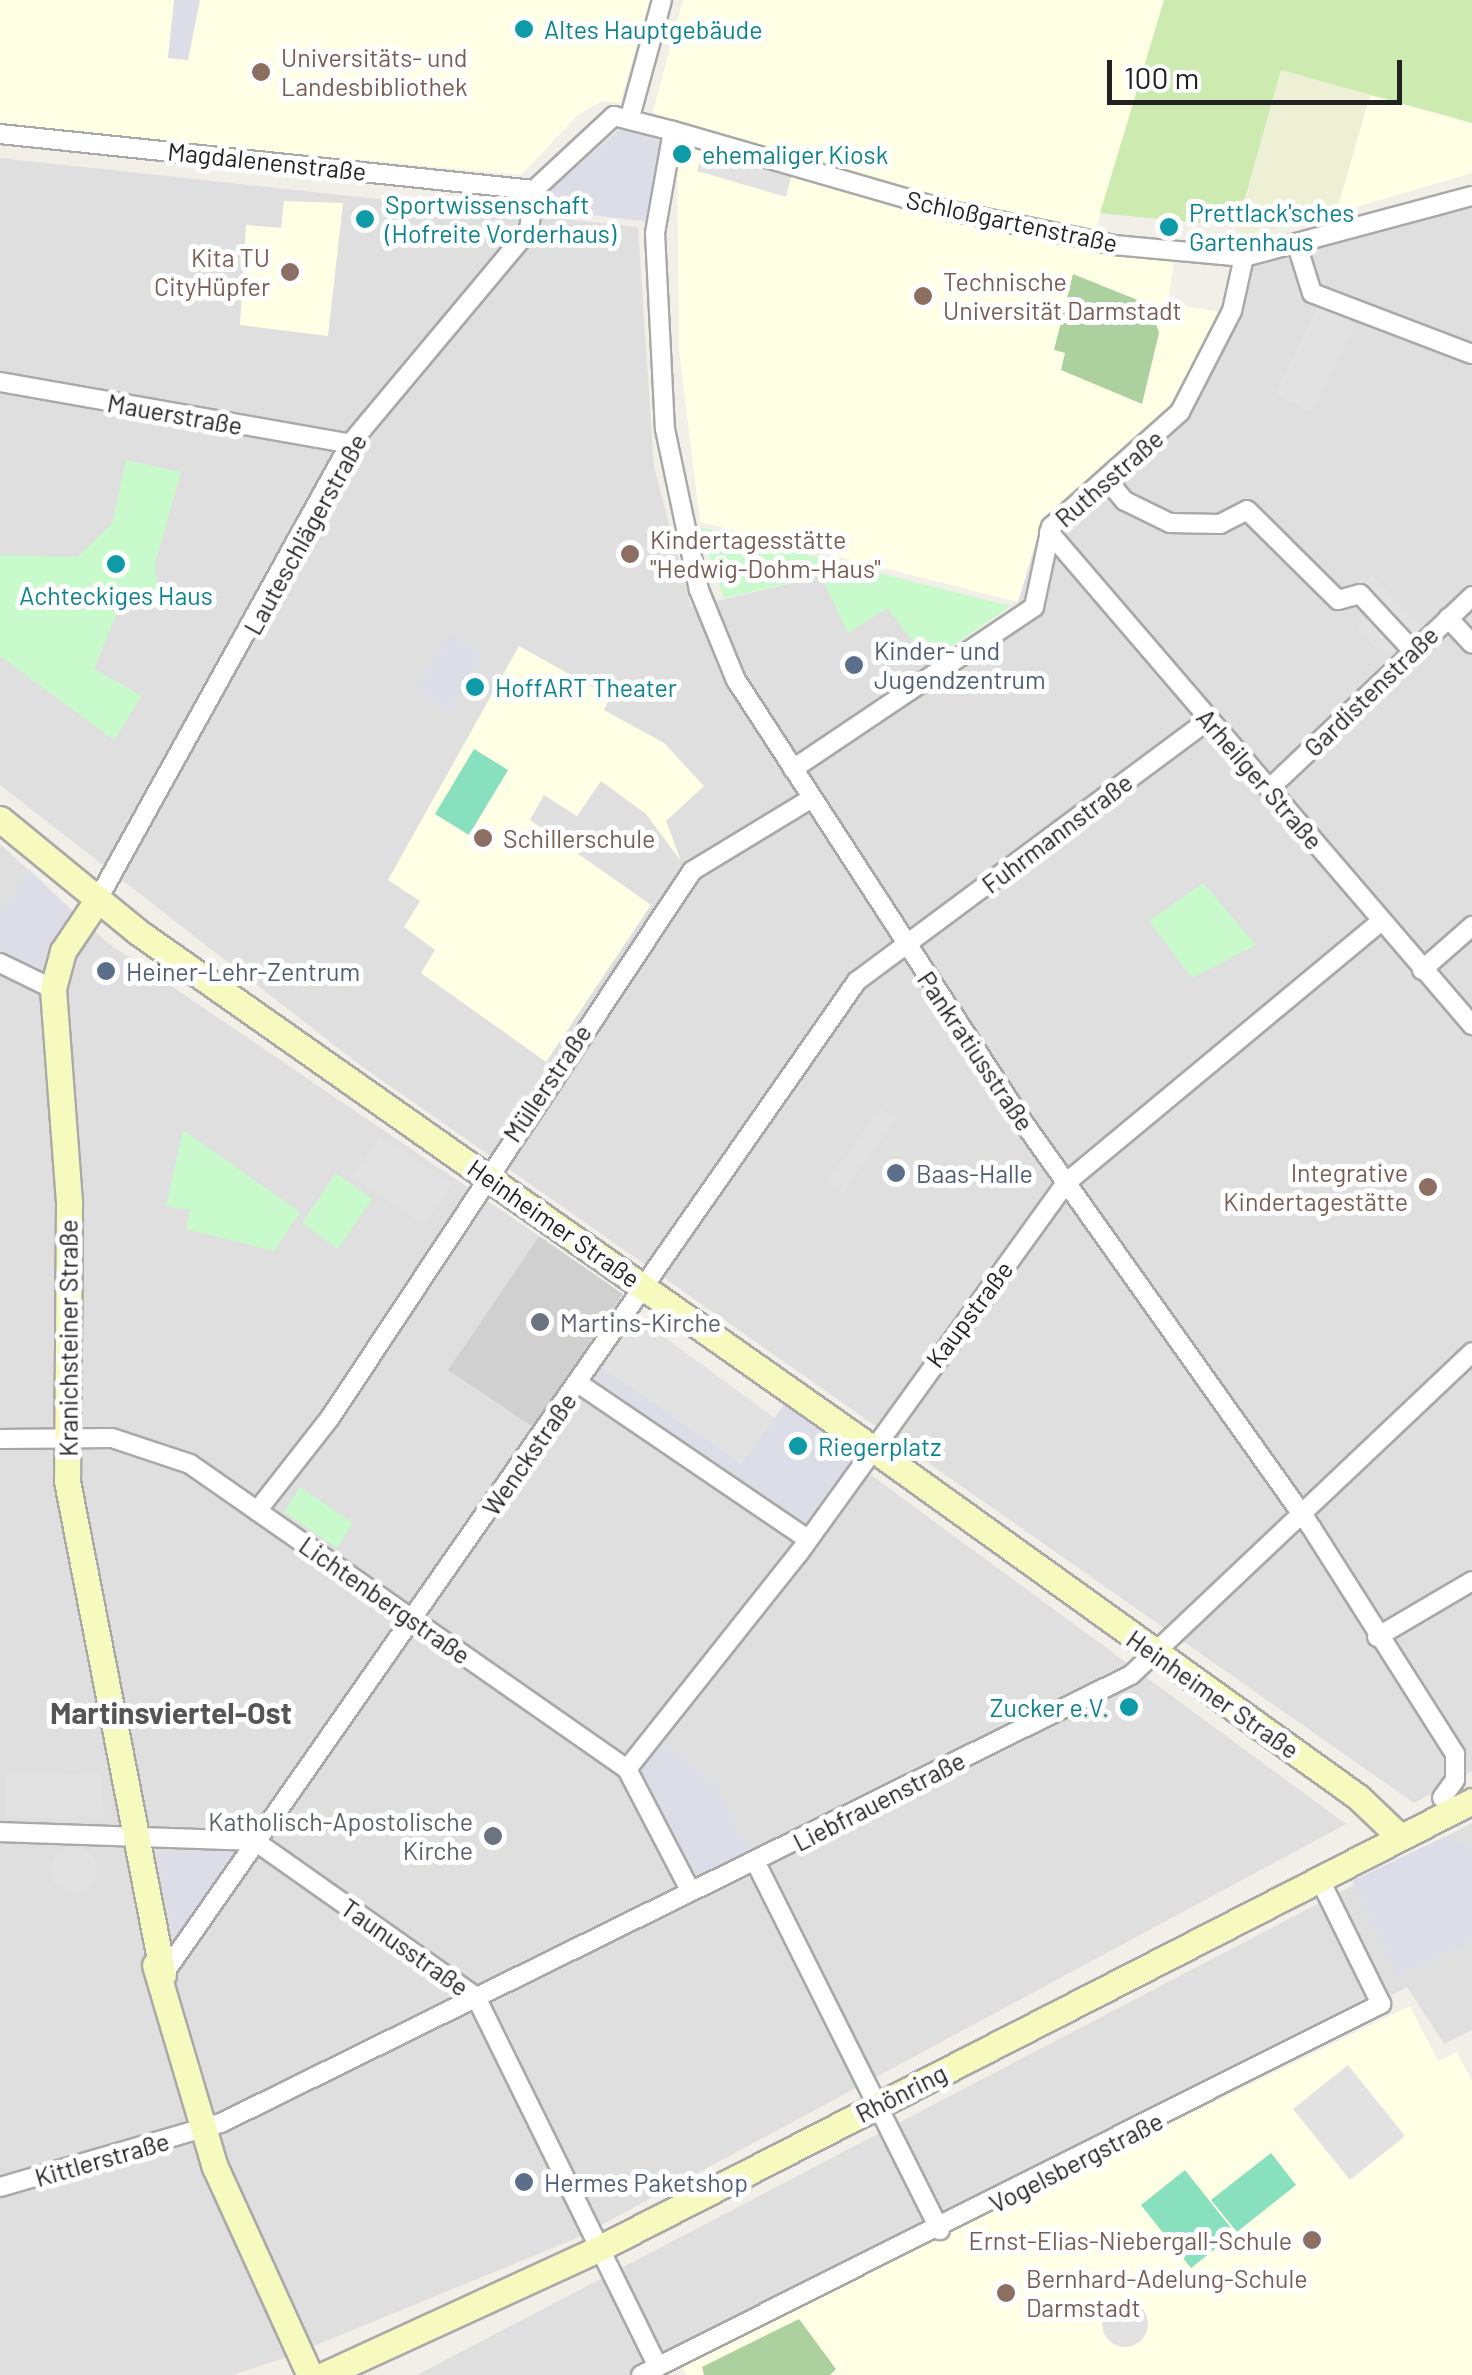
<!DOCTYPE html>
<meta charset="utf-8">
<style>
body{margin:0}
#map{position:relative;width:1472px;height:2375px;overflow:hidden;background:#f2efe9;font-family:Barlow,sans-serif}
div>[style]{position:absolute}
[style*='--x']{left:calc(var(--x)*1px);top:calc(var(--y)*1px);width:calc(var(--w)*1px);rotate:calc(var(--a)*1deg)}
.residential>*{inset:0;background:#e0dfdf}
.education>*{inset:0;background:#ffffe5}
.religious>*{inset:0;background:#d0d0d0}
.farmland>*{inset:0;background:#eef0d5}
.grass>*{inset:0;background:#cdebb0}
.forest>*{inset:0;background:#add19e}
.park>*{inset:0;background:#c8facc}
.pitch>*{inset:0;background:#88e0be}
.parking>*{inset:0;background:#e2e2e2}
.round{border-radius:50%}
.plaza>*{inset:0;background:#dddde8}
.roads{filter:drop-shadow(2px 0 #a9a9a9) drop-shadow(-2px 0 #a9a9a9) drop-shadow(0 2px #a9a9a9) drop-shadow(0 -2px #a9a9a9)}
.street>*{height:18px;margin:-9px;padding:0 9px;transform-origin:9px;border-radius:9px;background:#fff}
.secondary>*{height:25px;margin:-12.5px;padding:0 12.5px;transform-origin:12.5px;border-radius:12.5px;background:#f7fabf}
.dots>*{width:28px;height:28px;translate:-50% -50%;box-sizing:border-box;border:5px solid #fff;border-radius:50%}
span{translate:-50% -50%;white-space:nowrap;text-align:center;line-height:1.15;-webkit-text-stroke:10px #fff;paint-order:stroke}
.culture-label{font-size:25px;color:#0d838f}
.left{translate:0 -50%;text-align:left}
.right{translate:-100% -50%;text-align:right}
.education-label{font-size:25px;color:#785e54}
.street-label{font-size:25px;color:#222}
.service-label{font-size:25px;color:#4e5e75}
.worship-label{font-size:25px;color:#5b616d}
.quarter-label{font-size:30px;color:#555;font-weight:700}
.scale{position:absolute;left:1107px;top:60px;width:295px;height:45px;box-sizing:border-box;border:5px solid #222;border-top:0;padding-left:12px;font-size:30px;line-height:35px;white-space:nowrap;color:#222;-webkit-text-stroke:8px #fff;paint-order:stroke}
</style>
<div id="map">
<div class="residential">
<i style="clip-path:polygon(0 158px,638px 227px,654px 467px,691px 607px,822px 576px,848px 633px,887px 607px,940px 673px,1027px 612px,1018px 602px,1041px 525px,1147px 439px,1224px 313px,1237px 269px,1472px 206px,1472px 1771px,1414px 1803px,356px 1062px,0 785px)"></i>
<i style="clip-path:polygon(0 844px,108px 943px,539px 1236px,449px 1369px,533px 1427px,566px 1377px,798px 1541px,871px 1475px,1346px 1824px,577px 2238px,282px 2359px,232px 2375px,0 2375px)"></i>
<i style="clip-path:polygon(1472px 1823px,1472px 2030px,1444px 2044px,1407px 1987px,1008px 2188px,665px 2375px,417px 2375px)"></i>
</div>
<div class="education">
<i style="clip-path:polygon(0 0,650px 0,620px 103px,602px 101px,579px 114px,521px 175px,0 125px)"></i>
<i style="clip-path:polygon(683px 0,1164px 0,1090px 249px,1174px 261px,1168px 303px,1224px 313px,1168px 417px,1041px 525px,1018px 602px,700px 522px,679px 350px,677px 143px,653px 111px)"></i>
<i style="clip-path:polygon(1370px 95px,1472px 123px,1472px 173px,1336px 213px)"></i>
<i style="clip-path:polygon(284px 201px,343px 203px,328px 336px,240px 325px,246px 225px,281px 228px)"></i>
<i style="clip-path:polygon(519px 646px,610px 697px,604px 710px,664px 743px,704px 786px,666px 821px,681px 861px,646px 814px,601px 781px,577px 816px,544px 795px,530px 820px,651px 905px,546px 1062px,421px 973px,435px 950px,404px 927px,420px 901px,388px 880px)"></i>
<i style="clip-path:polygon(1410px 2006px,1438px 2061px,1457px 2052px,1472px 2081px,1472px 2375px,687px 2375px,681px 2364px)"></i>
</div>
<div class="religious">
<i style="clip-path:polygon(539px 1236px,623px 1294px,533px 1427px,448px 1370px)"></i>
</div>
<div class="farmland">
<i style="clip-path:polygon(1281px 70px,1370px 95px,1336px 213px,1235px 241px)"></i>
</div>
<div class="grass">
<i style="clip-path:polygon(1164px 0,1472px 0,1472px 123px,1281px 70px,1237px 227px,1100px 213px)"></i>
</div>
<div class="forest">
<i style="clip-path:polygon(1073px 274px,1150px 305px,1159px 333px,1142px 404px,1061px 370px,1065px 353px,1054px 350px)"></i>
<i style="clip-path:polygon(799px 2319px,836px 2369px,830px 2375px,704px 2375px,702px 2367px)"></i>
</div>
<div class="park">
<i style="clip-path:polygon(126px 460px,181px 472px,155px 564px,157px 587px,116px 615px,94px 669px,142px 696px,114px 740px,0 656px,0 555px,77px 557px,112px 524px)"></i>
<i style="clip-path:polygon(699px 527px,942px 589px,1011px 606px,929px 662px,887px 608px,848px 633px,821px 576px,724px 598px)"></i>
<i style="clip-path:polygon(1203px 883px,1256px 945px,1192px 978px,1149px 921px)"></i>
<i style="clip-path:polygon(183px 1130px,300px 1212px,274px 1251px,186px 1229px,190px 1210px,166px 1206px)"></i>
<i style="clip-path:polygon(336px 1173px,372px 1199px,338px 1249px,302px 1223px)"></i>
<i style="clip-path:polygon(300px 1487px,353px 1523px,337px 1548px,284px 1512px)"></i>
</div>
<div class="pitch">
<i style="clip-path:polygon(474px 749px,508px 770px,469px 835px,435px 814px)"></i>
<i style="clip-path:polygon(1271px 2153px,1296px 2185px,1237px 2232px,1211px 2200px)"></i>
<i style="clip-path:polygon(1185px 2170px,1235px 2233px,1191px 2268px,1141px 2205px)"></i>
</div>
<div class="parking">
<i style="clip-path:polygon(706px 139px,794px 166px,786px 197px,697px 171px)"></i>
<i style="clip-path:polygon(1318px 307px,1355px 325px,1312px 412px,1275px 394px)"></i>
<i style="clip-path:polygon(1372px 576px,1420px 626px,1386px 658px,1357px 628px,1372px 612px,1354px 593px)"></i>
<i style="clip-path:polygon(881px 1107px,896px 1118px,843px 1193px,827px 1182px)"></i>
<i style="clip-path:polygon(380px 1136px,453px 1184px,425px 1225px,352px 1177px)"></i>
<i style="clip-path:polygon(630px 1312px,775px 1418px,742px 1465px,594px 1361px)"></i>
<i style="clip-path:polygon(101px 1773px,104px 1818px,5px 1818px,5px 1775px)"></i>
<i class="round" style="left:51px;top:1847px;width:46px;height:46px"></i>
<i style="clip-path:polygon(1348px 2065px,1405px 2136px,1350px 2180px,1293px 2109px)"></i>
<i class="round" style="left:1102px;top:2301px;width:46px;height:46px"></i>
</div>
<div class="plaza">
<i style="clip-path:polygon(174px 0,200px 0,188px 60px,168px 58px)"></i>
<i style="clip-path:polygon(625px 124px,662px 138px,649px 222px,542px 209px,545px 195px)"></i>
<i style="clip-path:polygon(451px 635px,482px 654px,450px 711px,416px 688px)"></i>
<i style="clip-path:polygon(30px 870px,71px 910px,51px 957px,33px 967px,0 959px,0 912px)"></i>
<i style="clip-path:polygon(594px 1361px,741px 1464px,784px 1405px,860px 1460px,803px 1536px,578px 1383px)"></i>
<i style="clip-path:polygon(657px 1734px,716px 1785px,755px 1861px,690px 1890px,627px 1769px)"></i>
<i style="clip-path:polygon(1444px 1837px,1472px 1848px,1472px 1941px,1398px 1977px,1352px 1881px)"></i>
<i style="clip-path:polygon(240px 1849px,175px 1945px,157px 1854px)"></i>
</div>
<div class="roads">
<div class="street">
<i style="--x:630;--y:117;--w:121;--a:-74.7"></i>
<i style="--x:673;--y:131;--w:285;--a:16.1"></i>
<i style="--x:947;--y:210;--w:171;--a:11.8"></i>
<i style="--x:1114;--y:245;--w:131;--a:5.3"></i>
<i style="--x:1244;--y:257;--w:236;--a:-15"></i>
<i style="--x:0;--y:134;--w:537;--a:5.99"></i>
<i style="--x:534;--y:190;--w:109;--a:-42.8"></i>
<i style="--x:614;--y:116;--w:61;--a:14.3"></i>
<i style="--x:673;--y:131;--w:104;--a:100"></i>
<i style="--x:655;--y:233;--w:196;--a:87.1"></i>
<i style="--x:665;--y:429;--w:165;--a:78.1"></i>
<i style="--x:699;--y:590;--w:97;--a:67.7"></i>
<i style="--x:736;--y:680;--w:523;--a:57.01"></i>
<i style="--x:1021;--y:1119;--w:501;--a:54.6"></i>
<i style="--x:1311;--y:1527;--w:269;--a:57.6"></i>
<i style="--x:1455;--y:1754;--w:26;--a:90"></i>
<i style="--x:1455;--y:1780;--w:22;--a:126"></i>
<i style="--x:1297;--y:245;--w:50;--a:72.6"></i>
<i style="--x:1312;--y:293;--w:171;--a:20.9"></i>
<i style="--x:0;--y:382;--w:355;--a:10"></i>
<i style="--x:1108;--y:481;--w:26;--a:50"></i>
<i style="--x:1125;--y:501;--w:50;--a:26.1"></i>
<i style="--x:1170;--y:523;--w:50;--a:1.1"></i>
<i style="--x:1220;--y:524;--w:30;--a:-27"></i>
<i style="--x:1247;--y:510;--w:128;--a:44.7"></i>
<i style="--x:1338;--y:600;--w:23;--a:-15"></i>
<i style="--x:1360;--y:594;--w:76;--a:47.1"></i>
<i style="--x:1049;--y:532;--w:650;--a:49.37"></i>
<i style="--x:1448;--y:618;--w:35;--a:47"></i>
<i style="--x:793;--y:769;--w:290;--a:-33.9"></i>
<i style="--x:1034;--y:607;--w:82;--a:-78"></i>
<i style="--x:1051;--y:527;--w:173;--a:-41.7"></i>
<i style="--x:1180;--y:412;--w:114;--a:-62.8"></i>
<i style="--x:1232;--y:311;--w:55;--a:-77.5"></i>
<i style="--x:1270;--y:788;--w:279;--a:-43.5"></i>
<i style="--x:98;--y:899;--w:520;--a:-61.02"></i>
<i style="--x:350;--y:444;--w:279;--a:-50.1"></i>
<i style="--x:529;--y:230;--w:40;--a:-82.9"></i>
<i style="--x:0;--y:963;--w:59;--a:26.1"></i>
<i style="--x:1422;--y:970;--w:67;--a:-41.3"></i>
<i style="--x:578;--y:1383;--w:272;--a:34.2"></i>
<i style="--x:0;--y:1439;--w:112;--a:-0.5"></i>
<i style="--x:112;--y:1438;--w:82;--a:18.4"></i>
<i style="--x:190;--y:1464;--w:533;--a:34.91"></i>
<i style="--x:627;--y:1769;--w:136;--a:62.5"></i>
<i style="--x:257;--y:1511;--w:118;--a:-51.9"></i>
<i style="--x:330;--y:1418;--w:656;--a:-56.5"></i>
<i style="--x:692;--y:871;--w:140;--a:-31.3"></i>
<i style="--x:1377;--y:1637;--w:110;--a:-30.5"></i>
<i style="--x:627;--y:1769;--w:276;--a:-51.5"></i>
<i style="--x:799;--y:1553;--w:458;--a:-54.2"></i>
<i style="--x:1067;--y:1182;--w:407;--a:-39.7"></i>
<i style="--x:0;--y:1832;--w:255;--a:2"></i>
<i style="--x:255;--y:1841;--w:271;--a:35.2"></i>
<i style="--x:476;--y:1997;--w:412;--a:63.8"></i>
<i style="--x:755;--y:1861;--w:413;--a:63.4"></i>
<i style="--x:163;--y:1975;--w:1212;--a:-55.08"></i>
<i style="--x:857;--y:981;--w:437;--a:-36.6"></i>
<i style="--x:0;--y:2187;--w:230;--a:-16.2"></i>
<i style="--x:221;--y:2123;--w:1014;--a:-26.21"></i>
<i style="--x:1131;--y:1675;--w:470;--a:-43.4"></i>
<i style="--x:641;--y:2375;--w:828;--a:-26.63"></i>
<i style="--x:1381;--y:2004;--w:140;--a:-116.2"></i>
</div>
<div class="secondary">
<i style="--x:0;--y:819;--w:178;--a:39.3"></i>
<i style="--x:138;--y:932;--w:894;--a:35.11"></i>
<i style="--x:869;--y:1446;--w:602;--a:35.67"></i>
<i style="--x:1358;--y:1797;--w:58;--a:43.6"></i>
<i style="--x:98;--y:899;--w:63;--a:123.9"></i>
<i style="--x:63;--y:951;--w:39;--a:105"></i>
<i style="--x:53;--y:989;--w:215;--a:85.7"></i>
<i style="--x:69;--y:1203;--w:278;--a:90.4"></i>
<i style="--x:67;--y:1481;--w:503;--a:79"></i>
<i style="--x:155;--y:1965;--w:211;--a:73.5"></i>
<i style="--x:215;--y:2167;--w:229;--a:65.5"></i>
<i style="--x:324;--y:2375;--w:302;--a:-24.7"></i>
<i style="--x:598;--y:2249;--w:982;--a:-27.14"></i>
</div>
</div>
<div class="dots">
<i style="left:524px;top:29px;background:#0f9aa8"></i>
<i style="left:261px;top:72px;background:#8d6e63"></i>
<i style="left:682px;top:154px;background:#0f9aa8"></i>
<i style="left:365px;top:219px;background:#0f9aa8"></i>
<i style="left:1169px;top:227px;background:#0f9aa8"></i>
<i style="left:290px;top:272px;background:#8d6e63"></i>
<i style="left:923px;top:296px;background:#8d6e63"></i>
<i style="left:630px;top:554px;background:#8d6e63"></i>
<i style="left:116px;top:564px;background:#0f9aa8"></i>
<i style="left:854px;top:665px;background:#5c6f8a"></i>
<i style="left:475px;top:687px;background:#0f9aa8"></i>
<i style="left:483px;top:838px;background:#8d6e63"></i>
<i style="left:106px;top:971px;background:#5c6f8a"></i>
<i style="left:896px;top:1173px;background:#5c6f8a"></i>
<i style="left:1428px;top:1187px;background:#8d6e63"></i>
<i style="left:540px;top:1322px;background:#6b7280"></i>
<i style="left:798px;top:1446px;background:#0f9aa8"></i>
<i style="left:1129px;top:1707px;background:#0f9aa8"></i>
<i style="left:493px;top:1836px;background:#6b7280"></i>
<i style="left:524px;top:2182px;background:#5c6f8a"></i>
<i style="left:1312px;top:2240px;background:#8d6e63"></i>
<i style="left:1006px;top:2293px;background:#8d6e63"></i>
</div>
<div class="culture-label">
<span class="left" style="left:544px;top:29px">Altes Hauptgebäude</span>
<span class="left" style="left:702px;top:154px">ehemaliger Kiosk</span>
<span class="left" style="left:385px;top:219px">Sportwissenschaft<br>(Hofreite Vorderhaus)</span>
<span class="left" style="left:1189px;top:227px">Prettlack'sches<br>Gartenhaus</span>
<span style="left:116px;top:595px">Achteckiges Haus</span>
<span class="left" style="left:495px;top:687px">HoffART Theater</span>
<span class="left" style="left:818px;top:1446px">Riegerplatz</span>
<span class="right" style="left:1109px;top:1707px">Zucker e.V.</span>
</div>
<div class="education-label">
<span class="left" style="left:281px;top:72px">Universitäts- und<br>Landesbibliothek</span>
<span class="right" style="left:270px;top:272px">Kita TU<br>CityHüpfer</span>
<span class="left" style="left:943px;top:296px">Technische<br>Universität Darmstadt</span>
<span class="left" style="left:650px;top:554px">Kindertagesstätte<br>"Hedwig-Dohm-Haus"</span>
<span class="left" style="left:503px;top:838px">Schillerschule</span>
<span class="right" style="left:1408px;top:1187px">Integrative<br>Kindertagestätte</span>
<span class="right" style="left:1292px;top:2240px">Ernst-Elias-Niebergall-Schule</span>
<span class="left" style="left:1026px;top:2293px">Bernhard-Adelung-Schule<br>Darmstadt</span>
</div>
<div class="street-label">
<span style="left:267px;top:161px;rotate:6deg">Magdalenenstraße</span>
<span style="left:1012px;top:221px;rotate:12deg">Schloßgartenstraße</span>
<span style="left:175px;top:414px;rotate:10deg">Mauerstraße</span>
<span style="left:1109px;top:478px;rotate:-41deg">Ruthsstraße</span>
<span style="left:305px;top:534px;rotate:-61deg">Lauteschlägerstraße</span>
<span style="left:1371px;top:691px;rotate:-44deg">Gardistenstraße</span>
<span style="left:1260px;top:779px;rotate:49deg">Arheilger Straße</span>
<span style="left:1057px;top:833px;rotate:-37deg">Fuhrmannstraße</span>
<span style="left:976px;top:1051px;rotate:56deg">Pankratiusstraße</span>
<span style="left:547px;top:1083px;rotate:-56deg">Müllerstraße</span>
<span style="left:554px;top:1223px;rotate:35deg">Heinheimer Straße</span>
<span style="left:969px;top:1314px;rotate:-53deg">Kaupstraße</span>
<span style="left:68px;top:1338px;rotate:-90deg">Kranichsteiner Straße</span>
<span style="left:529px;top:1454px;rotate:-55deg">Wenckstraße</span>
<span style="left:385px;top:1600px;rotate:35deg">Lichtenbergstraße</span>
<span style="left:1213px;top:1694px;rotate:35deg">Heinheimer Straße</span>
<span style="left:879px;top:1801px;rotate:-27deg">Liebfrauenstraße</span>
<span style="left:405px;top:1947px;rotate:35deg">Taunusstraße</span>
<span style="left:901px;top:2093px;rotate:-27deg">Rhönring</span>
<span style="left:102px;top:2159px;rotate:-16deg">Kittlerstraße</span>
<span style="left:1076px;top:2162px;rotate:-27deg">Vogelsbergstraße</span>
</div>
<div class="service-label">
<span class="left" style="left:874px;top:665px">Kinder- und<br>Jugendzentrum</span>
<span class="left" style="left:126px;top:971px">Heiner-Lehr-Zentrum</span>
<span class="left" style="left:916px;top:1173px">Baas-Halle</span>
<span class="left" style="left:544px;top:2182px">Hermes Paketshop</span>
</div>
<div class="worship-label">
<span class="left" style="left:560px;top:1322px">Martins-Kirche</span>
<span class="right" style="left:473px;top:1836px">Katholisch-Apostolische<br>Kirche</span>
</div>
<div class="quarter-label">
<span style="left:171px;top:1712px">Martinsviertel-Ost</span>
</div>
<div class="scale">100 m</div>
</div>
